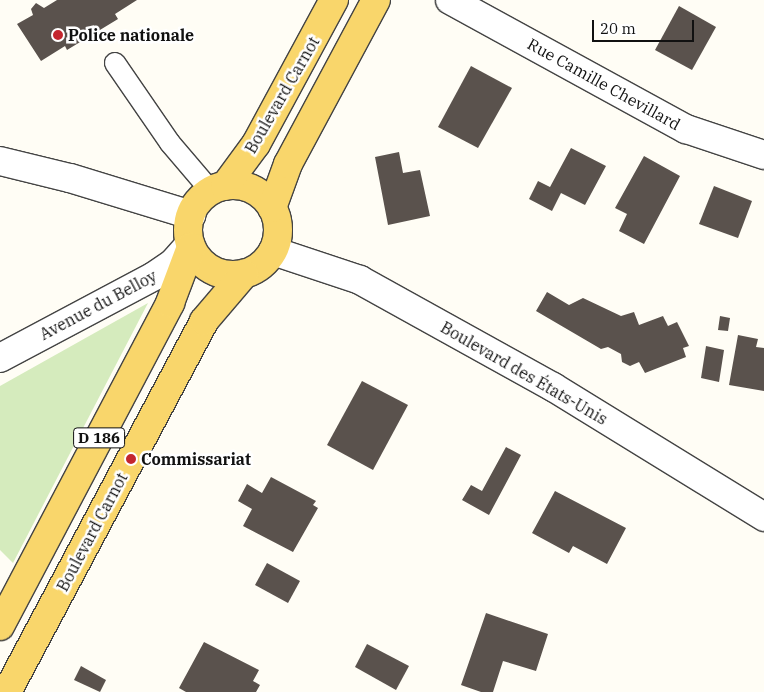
<!DOCTYPE html>
<meta charset="utf-8">
<style>
body{margin:0}
#map{position:relative;width:764px;height:692px;overflow:hidden;background:#fffdf5;font-family:"IBM Plex Serif",serif}
div>[style]{position:absolute}
[style*='--x']{left:calc(var(--x)*1px);top:calc(var(--y)*1px);width:calc(var(--w)*1px);rotate:calc(var(--a)*1deg)}
.green>*{inset:0;background:#d5ebbd}
.building>*{inset:0;background:#5a524d}
.roads{filter:drop-shadow(1px 0 #444) drop-shadow(-1px 0 #444) drop-shadow(0 1px #444) drop-shadow(0 -1px #444)}
.service>*{height:20px;margin:-10px;padding:0 10px;transform-origin:10px;border-radius:10px;background:#fff}
.minor>*{height:28px;margin:-14px;padding:0 14px;transform-origin:14px;border-radius:14px;background:#fff}
.tertiary>*{height:28px;margin:-14px;padding:0 14px;transform-origin:14px;border-radius:14px;background:#fff}
.primary>*{height:28px;margin:-14px;padding:0 14px;transform-origin:14px;border-radius:14px;background:#f9d66b}
.primary>.ring{margin:-14px;padding:0;box-sizing:content-box;background:none;border:28px solid #f9d66b;border-radius:50%}
.dots>*{width:14px;height:14px;translate:-50% -50%;box-sizing:border-box;border:2px solid #fff;border-radius:50%}
span{translate:-50% -50%;white-space:nowrap;text-align:center;line-height:1.15;-webkit-text-stroke:5px #fff;paint-order:stroke}
.shield-label span{padding:1px 4px;background:#fff;border:1px solid;border-radius:4px;-webkit-text-stroke-width:0}
.shield-label{font-size:15px;color:#111;font-weight:700}
.poi-label{font-size:16px;color:#111;font-weight:700}
.left{translate:0 -50%;text-align:left}
.street-label{font-size:16px;color:#111}
.scale{position:absolute;left:592px;top:20px;width:102px;height:22px;box-sizing:border-box;border:2px solid #111;border-top:0;padding-left:6px;font-size:15px;line-height:18px;white-space:nowrap;color:#111;-webkit-text-stroke:4px #fff;paint-order:stroke}
</style>
<div id="map">
<div class="green">
<i style="clip-path:polygon(148px 303px,13px 563px,0 550px,0 386px)"></i>
</div>
<div class="building">
<i style="clip-path:polygon(57px 0,137px 0,115px 14px,118px 19px,67px 50px,65px 46px,41px 61px,17px 24px,33px 15px,31px 9px,36px 3px,44px 8px)"></i>
<i style="clip-path:polygon(679px 6px,716px 27px,692px 70px,655px 50px)"></i>
<i style="clip-path:polygon(471px 66px,512px 88px,478px 148px,438px 127px)"></i>
<i style="clip-path:polygon(571px 148px,606px 166px,585px 205px,561px 193px,552px 211px,529px 199px,538px 181px,550px 187px)"></i>
<i style="clip-path:polygon(399px 152px,403px 173px,420px 170px,430px 216px,388px 225px,375px 157px)"></i>
<i style="clip-path:polygon(644px 156px,680px 176px,644px 244px,619px 231px,627px 214px,615px 208px)"></i>
<i style="clip-path:polygon(714px 186px,752px 201px,738px 238px,699px 224px)"></i>
<i style="clip-path:polygon(547px 292px,569px 305px,583px 298px,621px 316px,634px 312px,639px 325px,663px 316px,668px 326px,677px 322px,689px 346px,683px 348px,686px 357px,645px 373px,639px 362px,630px 366px,622px 362px,621px 354px,608px 347px,601px 349px,536px 311px)"></i>
<i style="clip-path:polygon(720px 316px,730px 318px,728px 331px,718px 330px)"></i>
<i style="clip-path:polygon(738px 335px,758px 339px,756px 347px,764px 348px,764px 391px,729px 385px)"></i>
<i style="clip-path:polygon(706px 346px,724px 350px,719px 382px,701px 378px)"></i>
<i style="clip-path:polygon(362px 381px,408px 405px,373px 470px,327px 445px)"></i>
<i style="clip-path:polygon(506px 447px,521px 455px,489px 515px,462px 500px,471px 485px,482px 491px)"></i>
<i style="clip-path:polygon(271px 477px,316px 501px,313px 505px,318px 508px,293px 552px,243px 526px,252px 509px,238px 501px,247px 484px,262px 493px)"></i>
<i style="clip-path:polygon(555px 491px,626px 528px,607px 564px,573px 546px,569px 553px,532px 533px)"></i>
<i style="clip-path:polygon(267px 563px,300px 581px,288px 603px,255px 585px)"></i>
<i style="clip-path:polygon(486px 613px,548px 634px,536px 671px,503px 661px,493px 692px,481px 692px,461px 685px)"></i>
<i style="clip-path:polygon(204px 642px,259px 670px,253px 681px,260px 685px,256px 692px,186px 692px,179px 688px)"></i>
<i style="clip-path:polygon(367px 644px,409px 666px,396px 690px,355px 667px)"></i>
<i style="clip-path:polygon(81px 666px,106px 680px,100px 692px,74px 680px)"></i>
</div>
<div class="roads">
<div class="service">
<i style="--x:115;--y:63;--w:97;--a:55.5"></i>
<i style="--x:170;--y:143;--w:63;--a:49.5"></i>
</div>
<div class="minor">
<i style="--x:450;--y:0;--w:269;--a:28.7"></i>
<i style="--x:686;--y:129;--w:82;--a:18.4"></i>
<i style="--x:0;--y:161;--w:72;--a:13.7"></i>
<i style="--x:70;--y:178;--w:127;--a:17"></i>
<i style="--x:0;--y:358;--w:174;--a:-28"></i>
<i style="--x:154;--y:276;--w:23;--a:-34"></i>
<i style="--x:173;--y:263;--w:25;--a:-48"></i>
</div>
<div class="tertiary">
<i style="--x:273;--y:251;--w:92;--a:18.4"></i>
<i style="--x:360;--y:280;--w:221;--a:29"></i>
<i style="--x:553;--y:387;--w:248;--a:31.6"></i>
</div>
<div class="primary">
<i class="ring" style="left:188px;top:185px;width:62px;height:62px"></i>
<i style="--x:225;--y:186;--w:52;--a:-53.6"></i>
<i style="--x:256;--y:144;--w:164;--a:-61.6"></i>
<i style="--x:272;--y:208;--w:47;--a:-70"></i>
<i style="--x:288;--y:164;--w:186;--a:-61.8"></i>
<i style="--x:0;--y:626;--w:365;--a:-62.2"></i>
<i style="--x:170;--y:303;--w:60;--a:-69.4"></i>
<i style="--x:7;--y:692;--w:420;--a:-62"></i>
<i style="--x:204;--y:321;--w:62;--a:-49.6"></i>
</div>
</div>
<div class="dots">
<i style="left:58px;top:35px;background:#c4262e"></i>
<i style="left:131px;top:459px;background:#c4262e"></i>
</div>
<div class="shield-label">
<span style="left:99px;top:438px">D 186</span>
</div>
<div class="poi-label">
<span class="left" style="left:68px;top:35px">Police nationale</span>
<span class="left" style="left:141px;top:459px">Commissariat</span>
</div>
<div class="street-label">
<span style="left:604px;top:84px;rotate:29deg">Rue Camille Chevillard</span>
<span style="left:282px;top:95px;rotate:-60deg">Boulevard Carnot</span>
<span style="left:98px;top:305px;rotate:-28deg">Avenue du Belloy</span>
<span style="left:524px;top:373px;rotate:30deg">Boulevard des États-Unis</span>
<span style="left:92px;top:532px;rotate:-62deg">Boulevard Carnot</span>
</div>
<div class="scale">20 m</div>
</div>
